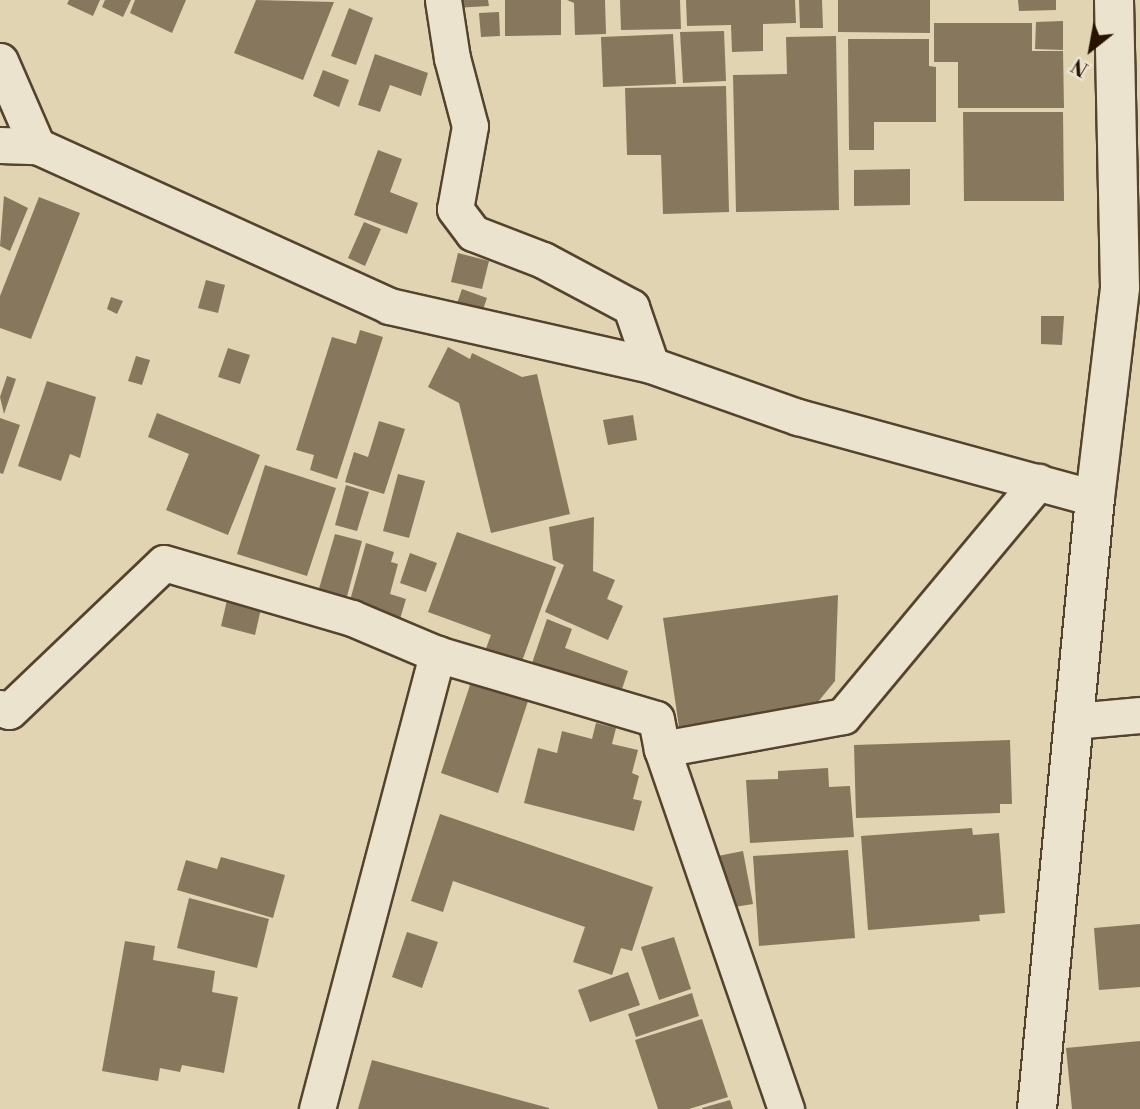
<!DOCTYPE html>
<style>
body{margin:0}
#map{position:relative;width:1140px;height:1109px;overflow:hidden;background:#e0d4b3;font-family:"Libre Bodoni",serif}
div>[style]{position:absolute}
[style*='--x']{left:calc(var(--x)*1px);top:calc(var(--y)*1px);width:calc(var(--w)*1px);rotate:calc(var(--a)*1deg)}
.building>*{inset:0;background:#87775d}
.roads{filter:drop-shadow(2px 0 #54432d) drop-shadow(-2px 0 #54432d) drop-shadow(0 2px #54432d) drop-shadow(0 -2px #54432d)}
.street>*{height:35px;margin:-17.5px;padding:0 17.5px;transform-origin:17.5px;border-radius:17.5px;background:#ebe3ce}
.secondary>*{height:38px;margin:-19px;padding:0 19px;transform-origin:19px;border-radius:19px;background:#ebe3ce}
span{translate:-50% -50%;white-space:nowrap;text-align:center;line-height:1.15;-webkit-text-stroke:5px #ebe3ce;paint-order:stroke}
.north{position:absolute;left:1056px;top:14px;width:70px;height:70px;-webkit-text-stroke:5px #ebe3ce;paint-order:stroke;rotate:211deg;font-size:19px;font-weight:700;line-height:28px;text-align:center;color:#261300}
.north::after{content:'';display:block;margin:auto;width:24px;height:32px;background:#261300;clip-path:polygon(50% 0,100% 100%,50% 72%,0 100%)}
</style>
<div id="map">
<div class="building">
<i style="clip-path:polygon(69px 0,100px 0,93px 16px,67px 4px)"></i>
<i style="clip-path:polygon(105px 0,131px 0,123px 17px,102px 7px)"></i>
<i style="clip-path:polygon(135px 0,186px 0,172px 33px,130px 13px)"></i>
<i style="clip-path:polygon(256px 0,334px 2px,303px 80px,234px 53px)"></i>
<i style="clip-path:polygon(453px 0,488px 0,489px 6px,454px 8px)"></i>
<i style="clip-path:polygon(505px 0,561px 0,561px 35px,505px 36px)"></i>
<i style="clip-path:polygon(567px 0,605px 0,606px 34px,575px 35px,574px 3px)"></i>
<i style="clip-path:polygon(620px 0,680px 0,681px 29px,621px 30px)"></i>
<i style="clip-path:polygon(686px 0,795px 0,796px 23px,763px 24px,763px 51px,732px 52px,731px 25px,687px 26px)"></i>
<i style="clip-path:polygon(799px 0,822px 0,823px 28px,800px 28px)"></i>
<i style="clip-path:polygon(838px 0,930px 0,930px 33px,838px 32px)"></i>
<i style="clip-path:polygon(1018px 0,1056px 0,1056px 10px,1019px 11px)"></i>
<i style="clip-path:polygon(349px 8px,373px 18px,356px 65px,331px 56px)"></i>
<i style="clip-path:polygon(499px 12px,500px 36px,481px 37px,479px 13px)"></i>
<i style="clip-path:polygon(1063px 21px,1063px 50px,1035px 49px,1036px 22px)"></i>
<i style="clip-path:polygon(934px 23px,1032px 23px,1032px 51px,1063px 51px,1064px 108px,958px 108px,958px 62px,934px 62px)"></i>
<i style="clip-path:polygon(724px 31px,726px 81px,683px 83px,680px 32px)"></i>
<i style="clip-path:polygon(673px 34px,676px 84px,603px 87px,601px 37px)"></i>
<i style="clip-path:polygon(836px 36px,839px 210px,736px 212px,733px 75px,787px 74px,786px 37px)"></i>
<i style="clip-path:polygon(848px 39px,929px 39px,929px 66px,936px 67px,936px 122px,874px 122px,874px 150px,849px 150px)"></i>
<i style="clip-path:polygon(375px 54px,428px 73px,421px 96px,390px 85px,380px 112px,358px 105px)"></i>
<i style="clip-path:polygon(323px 70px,349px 80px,339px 107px,313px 96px)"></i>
<i style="clip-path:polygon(726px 86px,729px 212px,663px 214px,661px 155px,627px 155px,625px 88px)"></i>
<i style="clip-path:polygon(963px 112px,1063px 112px,1064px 201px,964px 201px)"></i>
<i style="clip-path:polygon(378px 150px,402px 159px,390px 192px,418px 203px,407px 234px,354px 215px)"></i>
<i style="clip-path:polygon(910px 169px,910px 205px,854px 206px,854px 170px)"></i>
<i style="clip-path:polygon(4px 196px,28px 208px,10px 251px,0 246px)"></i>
<i style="clip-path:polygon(39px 197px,80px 213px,31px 339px,0 328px,0 296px)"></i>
<i style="clip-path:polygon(364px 222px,381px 229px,365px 266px,348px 258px)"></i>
<i style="clip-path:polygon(458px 253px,489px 261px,482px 289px,451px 282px)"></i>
<i style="clip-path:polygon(206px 280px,225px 285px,218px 313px,198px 308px)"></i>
<i style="clip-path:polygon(462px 289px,487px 298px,478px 324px,453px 315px)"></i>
<i style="clip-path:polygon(111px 297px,123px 301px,117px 314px,107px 309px)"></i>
<i style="clip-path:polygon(1041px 316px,1064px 316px,1062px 345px,1041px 344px)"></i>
<i style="clip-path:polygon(360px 330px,383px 337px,337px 479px,310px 470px,314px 455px,296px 450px,332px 337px,356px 344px)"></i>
<i style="clip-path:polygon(448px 347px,470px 359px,472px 353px,522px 377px,537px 374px,570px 514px,491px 533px,459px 403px,428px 387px)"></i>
<i style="clip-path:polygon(228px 348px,250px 355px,240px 384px,218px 377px)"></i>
<i style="clip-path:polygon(136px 356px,150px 360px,142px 385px,128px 381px)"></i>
<i style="clip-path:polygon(7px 376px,16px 379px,4px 414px,0 397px)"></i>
<i style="clip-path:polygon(47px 381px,96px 397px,80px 458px,70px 454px,61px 481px,18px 466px)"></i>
<i style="clip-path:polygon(157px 413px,260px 455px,228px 535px,166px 510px,189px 454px,148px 437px)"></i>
<i style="clip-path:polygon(633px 415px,637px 440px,608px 445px,603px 420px)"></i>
<i style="clip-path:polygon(0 418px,20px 425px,3px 474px,0 473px)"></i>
<i style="clip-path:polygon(379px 421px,405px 429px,384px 494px,345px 482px,354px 452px,368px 457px)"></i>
<i style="clip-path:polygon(265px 465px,336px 488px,307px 576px,237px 554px)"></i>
<i style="clip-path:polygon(398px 474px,425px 481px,409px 538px,383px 531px)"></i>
<i style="clip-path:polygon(346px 485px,369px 492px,357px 531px,335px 525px)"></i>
<i style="clip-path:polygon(594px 517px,593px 571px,615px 580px,607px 599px,623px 606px,608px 640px,545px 612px,564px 565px,553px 560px,549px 527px)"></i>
<i style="clip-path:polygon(457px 532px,556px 567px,521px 664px,485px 651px,491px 635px,428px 612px)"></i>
<i style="clip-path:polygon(335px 534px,362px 541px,346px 600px,318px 592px)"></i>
<i style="clip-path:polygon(366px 543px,394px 552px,391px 562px,398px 564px,390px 594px,406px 599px,400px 619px,349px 604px)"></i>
<i style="clip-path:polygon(410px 553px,437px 563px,426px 592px,400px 583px)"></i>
<i style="clip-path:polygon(838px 595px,835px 681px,813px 708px,679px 727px,663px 618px)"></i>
<i style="clip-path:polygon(228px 596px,262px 604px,255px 635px,221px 626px)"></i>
<i style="clip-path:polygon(547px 619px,572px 629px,565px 648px,628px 671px,619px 698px,531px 666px)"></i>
<i style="clip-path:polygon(472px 679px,529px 698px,498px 793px,441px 773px)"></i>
<i style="clip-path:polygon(596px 723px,616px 728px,612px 744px,638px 750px,632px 773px,639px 776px,633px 799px,642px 801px,634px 831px,524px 803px,538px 748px,557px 753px,562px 731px,592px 739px)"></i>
<i style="clip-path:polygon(1010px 740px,1012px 804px,1000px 804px,1000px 813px,856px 818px,854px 745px)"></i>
<i style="clip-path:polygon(828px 768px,829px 787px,850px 786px,854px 837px,750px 843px,746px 780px,778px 779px,778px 771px)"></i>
<i style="clip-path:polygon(440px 814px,653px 887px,632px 951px,621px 948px,612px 975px,573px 962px,585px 927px,453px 881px,443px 912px,411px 901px)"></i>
<i style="clip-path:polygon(972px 828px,973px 835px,999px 833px,1005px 913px,979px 915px,980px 921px,868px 930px,861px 836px)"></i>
<i style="clip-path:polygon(848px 850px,855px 938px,759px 946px,753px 856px)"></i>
<i style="clip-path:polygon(743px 851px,753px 904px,728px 908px,718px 856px)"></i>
<i style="clip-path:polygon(221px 857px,285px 875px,273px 918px,177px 890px,186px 860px,217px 869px)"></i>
<i style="clip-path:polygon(189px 898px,269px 919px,257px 968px,177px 948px)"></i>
<i style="clip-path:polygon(1140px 924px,1140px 987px,1099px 990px,1094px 928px)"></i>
<i style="clip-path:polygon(407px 932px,438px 942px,422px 988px,392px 977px)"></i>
<i style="clip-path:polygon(674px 937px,691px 989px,659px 1000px,641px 947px)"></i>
<i style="clip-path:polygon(125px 941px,155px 946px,153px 960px,215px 971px,212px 992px,238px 997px,224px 1073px,182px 1065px,180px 1072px,160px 1068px,158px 1081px,102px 1071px)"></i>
<i style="clip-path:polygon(628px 972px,640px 1005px,590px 1022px,578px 990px)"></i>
<i style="clip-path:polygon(692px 993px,699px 1016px,636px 1037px,628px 1014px)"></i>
<i style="clip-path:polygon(702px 1019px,728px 1097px,689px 1109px,658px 1109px,635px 1040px)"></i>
<i style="clip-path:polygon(1140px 1041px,1140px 1109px,1072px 1109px,1066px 1048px)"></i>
<i style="clip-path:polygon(372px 1060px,549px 1108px,549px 1109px,358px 1109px)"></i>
<i style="clip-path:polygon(730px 1100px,733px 1109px,702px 1109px,702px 1108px)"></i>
</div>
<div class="roads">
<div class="street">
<i style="--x:443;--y:0;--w:59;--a:81.2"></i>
<i style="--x:452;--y:58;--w:70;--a:75.2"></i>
<i style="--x:470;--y:126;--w:84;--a:100.2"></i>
<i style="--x:455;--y:209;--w:30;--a:53"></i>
<i style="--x:473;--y:233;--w:75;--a:21.1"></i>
<i style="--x:543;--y:260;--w:100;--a:28.1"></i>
<i style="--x:631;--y:307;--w:61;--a:71"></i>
<i style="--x:0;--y:61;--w:93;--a:66.5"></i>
<i style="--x:0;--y:145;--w:37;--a:2"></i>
<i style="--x:37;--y:146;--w:387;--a:24.4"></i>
<i style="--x:389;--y:306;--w:269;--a:12.7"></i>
<i style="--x:651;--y:365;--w:156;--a:19.5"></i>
<i style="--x:798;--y:417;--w:308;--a:15.3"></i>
<i style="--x:0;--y:708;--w:9;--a:18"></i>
<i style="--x:9;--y:711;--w:214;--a:-43.7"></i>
<i style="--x:164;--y:563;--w:196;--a:16.3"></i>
<i style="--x:352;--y:618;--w:92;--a:23"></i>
<i style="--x:437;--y:654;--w:228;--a:16.5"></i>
<i style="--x:656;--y:719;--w:31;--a:79"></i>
<i style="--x:662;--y:749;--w:184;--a:-10.3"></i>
<i style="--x:843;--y:716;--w:305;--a:-50.2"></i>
<i style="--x:1074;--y:721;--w:66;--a:-5.2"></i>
<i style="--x:662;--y:749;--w:381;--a:71"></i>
<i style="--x:317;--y:1109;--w:471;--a:-75.2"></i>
</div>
<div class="secondary">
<i style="--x:1037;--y:1109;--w:614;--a:-84.58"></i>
<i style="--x:1095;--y:498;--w:212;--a:-83.2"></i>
<i style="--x:1120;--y:287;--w:287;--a:-91.2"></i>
</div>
</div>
<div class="north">N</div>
</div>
